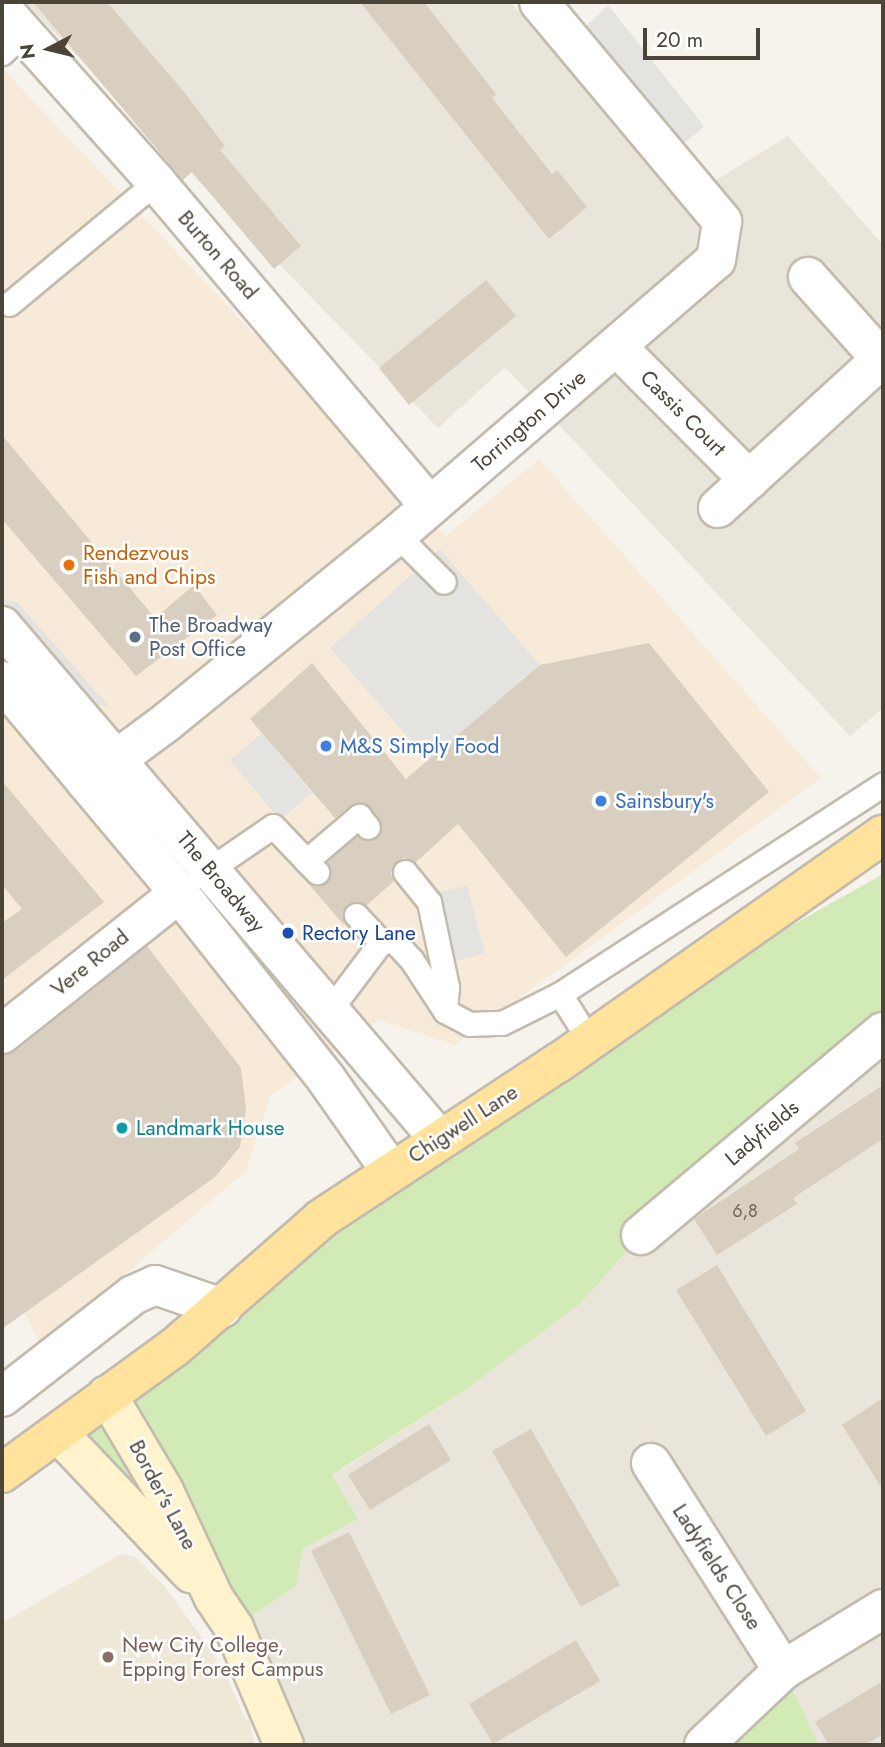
<!DOCTYPE html>
<style>
body{margin:0}
#map{position:relative;width:885px;height:1747px;overflow:hidden;background:#f6f3ec;font-family:Jost,sans-serif}
div>[style]{position:absolute}
[style*='--x']{left:calc(var(--x)*1px);top:calc(var(--y)*1px);width:calc(var(--w)*1px);rotate:calc(var(--a)*1deg)}
.residential>*{inset:0;background:#eae5da}
.commercial>*{inset:0;background:#f7ead8}
.education>*{inset:0;background:#efe8d6}
.green>*{inset:0;background:#d2eab5}
.parking>*{inset:0;background:#e5e3e0}
.building>*{inset:0;background:#d8cfc1}
.roads{filter:drop-shadow(2px 0 #c2bbae) drop-shadow(-2px 0 #c2bbae) drop-shadow(0 2px #c2bbae) drop-shadow(0 -2px #c2bbae)}
.lane>*{height:23px;margin:-11.5px;padding:0 11.5px;transform-origin:11.5px;border-radius:11.5px;background:#fff}
.street>*{height:38px;margin:-19px;padding:0 19px;transform-origin:19px;border-radius:19px;background:#fff}
.secondary>*{height:38px;margin:-19px;padding:0 19px;transform-origin:19px;border-radius:19px;background:#fff3cd}
.primary>*{height:38px;margin:-19px;padding:0 19px;transform-origin:19px;border-radius:19px;background:#ffe39c}
.dots>*{width:19px;height:19px;translate:-50% -50%;box-sizing:border-box;border:4px solid #fff;border-radius:50%}
span{translate:-50% -50%;white-space:nowrap;text-align:center;line-height:1.15;-webkit-text-stroke:5px #fff;paint-order:stroke}
.number-label{font-size:18px;color:#6e675b}
.number-label span{-webkit-text-stroke-width:0}
.street-label{font-size:21px;color:#4b4439}
.food-label{font-size:21px;color:#c56008}
.left{translate:0 -50%;text-align:left}
.service-label{font-size:21px;color:#4e5e75}
.shop-label{font-size:21px;color:#366cbe}
.transit-label{font-size:21px;color:#164399}
.culture-label{font-size:21px;color:#0d838f}
.education-label{font-size:21px;color:#785e54}
.frame{position:absolute;inset:0;border:4px solid #4b4439;pointer-events:none}
.north{position:absolute;left:14px;top:14px;width:70px;height:70px;-webkit-text-stroke:5px #fff;paint-order:stroke;rotate:263deg;font-size:19px;font-weight:700;line-height:28px;text-align:center;color:#4b4439}
.north::after{content:'';display:block;margin:auto;width:24px;height:32px;background:#4b4439;clip-path:polygon(50% 0,100% 100%,50% 72%,0 100%)}
.scale{position:absolute;left:643px;top:28px;width:117px;height:32px;box-sizing:border-box;border:4px solid #4b4439;border-top:0;padding-left:9px;font-size:21px;line-height:24px;white-space:nowrap;color:#4b4439;-webkit-text-stroke:5px #fff;paint-order:stroke}
</style>
<div id="map">
<div class="residential">
<i style="clip-path:polygon(25px 2px,510px 2px,682px 201px,788px 136px,883px 245px,883px 708px,850px 736px,505px 367px,438px 428px)"></i>
<i style="clip-path:polygon(883px 1046px,883px 1745px,819px 1745px,783px 1670px,704px 1745px,284px 1745px,234px 1628px,296px 1586px,303px 1549px,358px 1519px,332px 1476px,468px 1388px,581px 1303px,641px 1235px)"></i>
</div>
<div class="commercial">
<i style="clip-path:polygon(2px 68px,446px 536px,539px 459px,821px 778px,455px 1045px,379px 1020px,270px 1096px,246px 1171px,41px 1346px,2px 1269px)"></i>
</div>
<div class="education">
<i style="clip-path:polygon(121px 1554px,136px 1557px,164px 1586px,203px 1639px,226px 1675px,246px 1721px,249px 1719px,255px 1745px,2px 1745px,2px 1623px)"></i>
</div>
<div class="green">
<i style="clip-path:polygon(883px 874px,883px 1017px,641px 1235px,581px 1303px,468px 1388px,332px 1475px,358px 1519px,303px 1549px,296px 1586px,234px 1628px,59px 1434px,589px 1040px)"></i>
<i style="clip-path:polygon(783px 1670px,819px 1745px,704px 1745px)"></i>
</div>
<div class="parking">
<i style="clip-path:polygon(608px 5px,704px 126px,669px 157px,572px 40px)"></i>
<i style="clip-path:polygon(440px 549px,540px 665px,428px 760px,330px 648px)"></i>
<i style="clip-path:polygon(2px 600px,17px 602px,109px 706px,65px 700px,2px 626px)"></i>
<i style="clip-path:polygon(262px 733px,312px 793px,280px 820px,230px 760px)"></i>
<i style="clip-path:polygon(467px 886px,485px 953px,455px 961px,437px 893px)"></i>
</div>
<div class="building">
<i style="clip-path:polygon(33px 2px,107px 2px,185px 93px,225px 146px,220px 150px,301px 246px,274px 269px,192px 172px,183px 180px)"></i>
<i style="clip-path:polygon(360px 2px,424px 2px,496px 94px,492px 98px,552px 174px,557px 170px,587px 207px,549px 239px)"></i>
<i style="clip-path:polygon(486px 280px,516px 316px,409px 405px,379px 368px)"></i>
<i style="clip-path:polygon(2px 435px,155px 618px,194px 585px,217px 615px,136px 676px,2px 519px)"></i>
<i style="clip-path:polygon(649px 643px,769px 792px,566px 957px,458px 824px,415px 863px,404px 858px,396px 862px,391px 873px,394px 881px,366px 906px,359px 902px,347px 904px,343px 912px,344px 925px,306px 881px,314px 886px,326px 883px,331px 875px,327px 863px,357px 836px,364px 840px,376px 838px,382px 825px,363px 803px,351px 805px,335px 818px,250px 719px,312px 663px,406px 779px,540px 665px)"></i>
<i style="clip-path:polygon(2px 781px,104px 902px,2px 980px,2px 923px,22px 909px,2px 885px)"></i>
<i style="clip-path:polygon(147px 946px,241px 1068px,246px 1109px,240px 1147px,215px 1177px,2px 1329px,2px 1055px,16px 1051px)"></i>
<i style="clip-path:polygon(883px 1085px,883px 1139px,793px 1198px,797px 1204px,717px 1255px,694px 1219px,799px 1149px,795px 1143px)"></i>
<i style="clip-path:polygon(717px 1265px,806px 1411px,766px 1436px,676px 1290px)"></i>
<i style="clip-path:polygon(883px 1398px,883px 1490px,842px 1425px)"></i>
<i style="clip-path:polygon(429px 1424px,451px 1460px,370px 1510px,348px 1475px)"></i>
<i style="clip-path:polygon(531px 1429px,620px 1585px,581px 1607px,492px 1451px)"></i>
<i style="clip-path:polygon(349px 1532px,430px 1695px,391px 1714px,311px 1551px)"></i>
<i style="clip-path:polygon(576px 1640px,600px 1681px,493px 1744px,469px 1704px)"></i>
<i style="clip-path:polygon(883px 1681px,883px 1734px,865px 1745px,829px 1745px,815px 1722px)"></i>
</div>
<div class="roads">
<div class="lane">
<i style="--x:2;--y:53;--w:30;--a:-42"></i>
<i style="--x:9;--y:304;--w:191;--a:-39.7"></i>
<i style="--x:397;--y:535;--w:66;--a:45"></i>
<i style="--x:306;--y:861;--w:70;--a:-40.3"></i>
<i style="--x:359;--y:816;--w:14;--a:51"></i>
<i style="--x:405;--y:872;--w:38;--a:51"></i>
<i style="--x:429;--y:902;--w:87;--a:78"></i>
<i style="--x:447;--y:987;--w:24;--a:95"></i>
<i style="--x:200;--y:876;--w:88;--a:-34.4"></i>
<i style="--x:273;--y:826;--w:64;--a:46.3"></i>
<i style="--x:356;--y:915;--w:37;--a:47"></i>
<i style="--x:381;--y:942;--w:13;--a:-4"></i>
<i style="--x:394;--y:941;--w:25;--a:47"></i>
<i style="--x:411;--y:959;--w:62;--a:56.8"></i>
<i style="--x:445;--y:1011;--w:27;--a:28"></i>
<i style="--x:469;--y:1024;--w:33;--a:-2"></i>
<i style="--x:502;--y:1023;--w:65;--a:-26.6"></i>
<i style="--x:560;--y:994;--w:385;--a:-33"></i>
<i style="--x:560;--y:994;--w:54;--a:57.8"></i>
<i style="--x:329;--y:1011;--w:86;--a:-53"></i>
</div>
<div class="street">
<i style="--x:2;--y:9;--w:232;--a:48.3"></i>
<i style="--x:156;--y:182;--w:424;--a:49.8"></i>
<i style="--x:808;--y:277;--w:110;--a:48.3"></i>
<i style="--x:616;--y:346;--w:189;--a:45.2"></i>
<i style="--x:718;--y:508;--w:221;--a:-42.4"></i>
<i style="--x:881;--y:359;--w:3;--a:45"></i>
<i style="--x:2;--y:626;--w:674;--a:49.57"></i>
<i style="--x:2;--y:681;--w:276;--a:50.1"></i>
<i style="--x:179;--y:893;--w:238;--a:51.6"></i>
<i style="--x:327;--y:1080;--w:111;--a:54.9"></i>
<i style="--x:86;--y:782;--w:102;--a:-36.6"></i>
<i style="--x:168;--y:721;--w:295;--a:-39.1"></i>
<i style="--x:397;--y:535;--w:421;--a:-40.8"></i>
<i style="--x:716;--y:260;--w:39;--a:-81"></i>
<i style="--x:722;--y:221;--w:285;--a:-129.9"></i>
<i style="--x:2;--y:1034;--w:226;--a:-38.5"></i>
<i style="--x:641;--y:1235;--w:316;--a:-40"></i>
<i style="--x:2;--y:1397;--w:166;--a:-37.9"></i>
<i style="--x:133;--y:1295;--w:24;--a:-24"></i>
<i style="--x:155;--y:1285;--w:71;--a:18.9"></i>
<i style="--x:651;--y:1463;--w:246;--a:57.5"></i>
<i style="--x:704;--y:1745;--w:109;--a:-43.5"></i>
<i style="--x:783;--y:1670;--w:117;--a:-31.4"></i>
</div>
<div class="secondary">
<i style="--x:107;--y:1395;--w:112;--a:59.3"></i>
<i style="--x:164;--y:1491;--w:118;--a:65"></i>
<i style="--x:214;--y:1598;--w:36;--a:56"></i>
<i style="--x:234;--y:1628;--w:127;--a:66.9"></i>
<i style="--x:59;--y:1434;--w:192;--a:46.5"></i>
</div>
<div class="primary">
<i style="--x:2;--y:1473;--w:214;--a:-36.1"></i>
<i style="--x:175;--y:1347;--w:194;--a:-41.2"></i>
<i style="--x:321;--y:1219;--w:284;--a:-33.4"></i>
<i style="--x:558;--y:1063;--w:397;--a:-35.1"></i>
</div>
</div>
<div class="dots">
<i style="left:69px;top:565px;background:#e8710a"></i>
<i style="left:135px;top:637px;background:#5c6f8a"></i>
<i style="left:326px;top:746px;background:#3f7fe0"></i>
<i style="left:601px;top:801px;background:#3f7fe0"></i>
<i style="left:288px;top:933px;background:#1a4fb4"></i>
<i style="left:122px;top:1128px;background:#0f9aa8"></i>
<i style="left:108px;top:1657px;background:#8d6e63"></i>
</div>
<div class="number-label">
<span style="left:745px;top:1211px">6,8</span>
</div>
<div class="street-label">
<span style="left:218px;top:255px;rotate:49deg">Burton Road</span>
<span style="left:683px;top:413px;rotate:45deg">Cassis Court</span>
<span style="left:529px;top:421px;rotate:-41deg">Torrington Drive</span>
<span style="left:221px;top:882px;rotate:50deg">The Broadway</span>
<span style="left:90px;top:963px;rotate:-39deg">Vere Road</span>
<span style="left:463px;top:1124px;rotate:-33deg">Chigwell Lane</span>
<span style="left:762px;top:1133px;rotate:-40deg">Ladyfields</span>
<span style="left:163px;top:1495px;rotate:62deg">Border's Lane</span>
<span style="left:717px;top:1567px;rotate:57deg">Ladyfields Close</span>
</div>
<div class="food-label">
<span class="left" style="left:83px;top:565px">Rendezvous<br>Fish and Chips</span>
</div>
<div class="service-label">
<span class="left" style="left:149px;top:637px">The Broadway<br>Post Office</span>
</div>
<div class="shop-label">
<span class="left" style="left:340px;top:746px">M&amp;S Simply Food</span>
<span class="left" style="left:615px;top:801px">Sainsbury's</span>
</div>
<div class="transit-label">
<span class="left" style="left:302px;top:933px">Rectory Lane</span>
</div>
<div class="culture-label">
<span class="left" style="left:136px;top:1128px">Landmark House</span>
</div>
<div class="education-label">
<span class="left" style="left:122px;top:1657px">New City College,<br>Epping Forest Campus</span>
</div>
<div class="frame"></div>
<div class="north">N</div>
<div class="scale">20 m</div>
</div>
